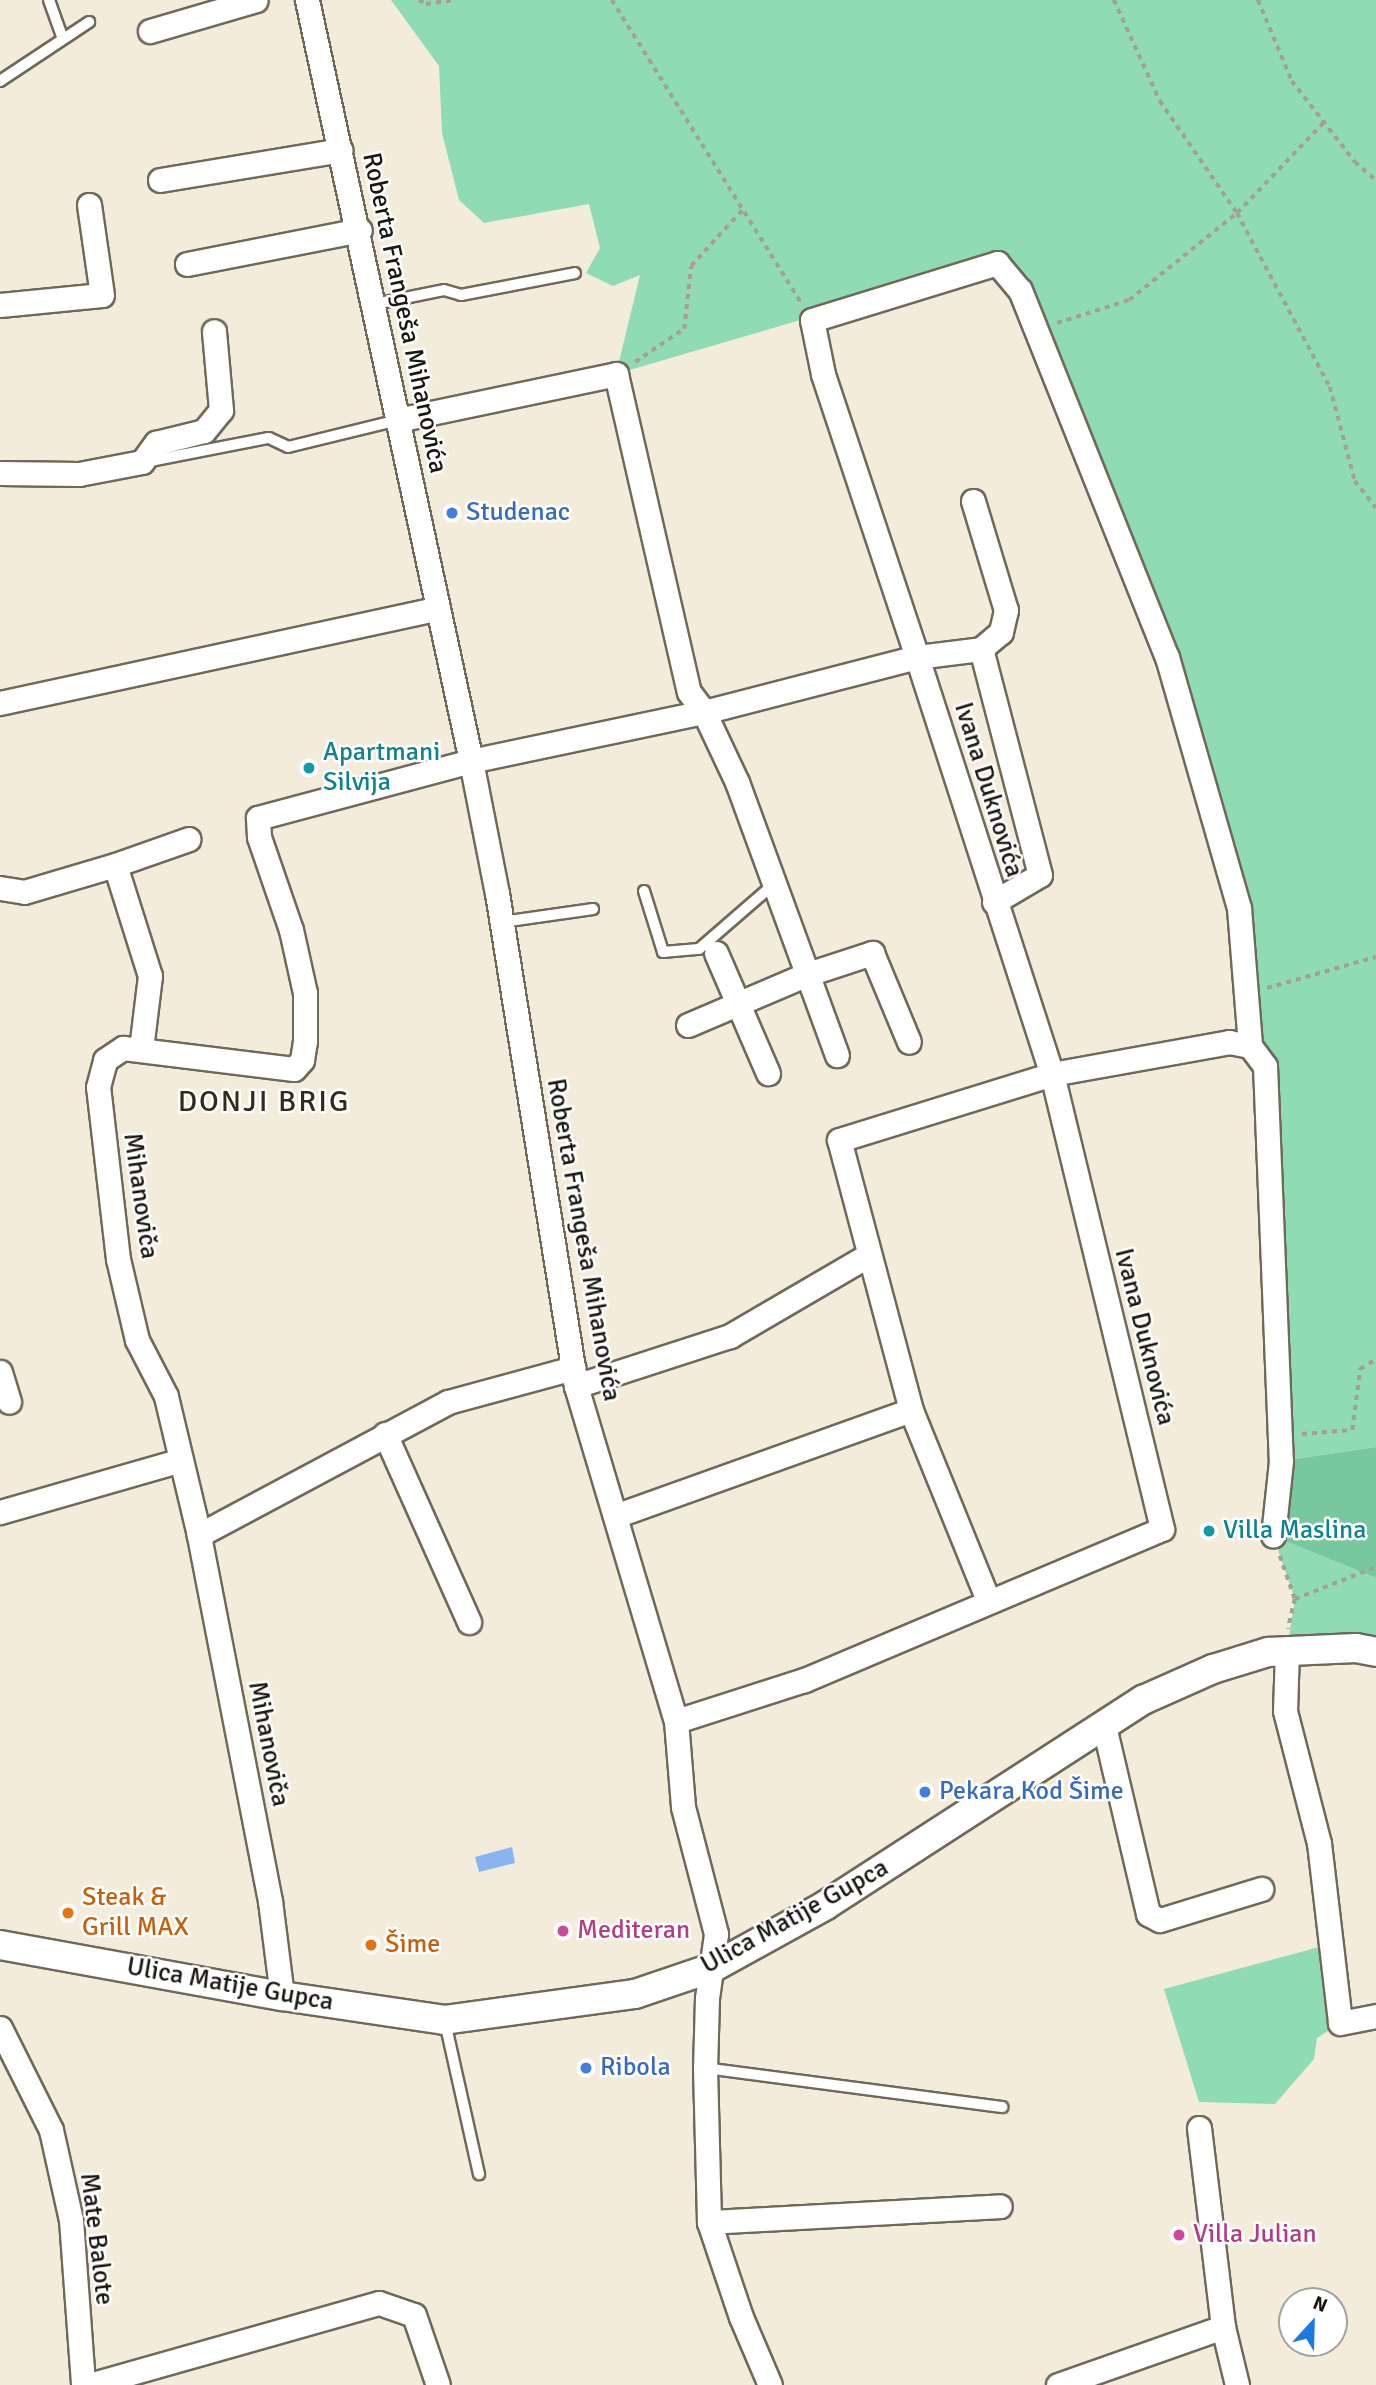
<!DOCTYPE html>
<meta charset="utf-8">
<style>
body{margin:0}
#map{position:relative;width:1376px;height:2385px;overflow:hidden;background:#f4ecda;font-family:Signika,sans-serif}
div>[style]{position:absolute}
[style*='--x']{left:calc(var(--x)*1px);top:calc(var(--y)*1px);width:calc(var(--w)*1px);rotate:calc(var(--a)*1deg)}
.green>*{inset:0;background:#8fdbb3}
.forest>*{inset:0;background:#78c89f}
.water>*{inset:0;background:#89b3f1}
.path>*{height:3.5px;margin-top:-1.75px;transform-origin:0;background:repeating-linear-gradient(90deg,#a59e91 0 5px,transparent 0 10px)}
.roads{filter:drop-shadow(2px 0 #706859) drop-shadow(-2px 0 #706859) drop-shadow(0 2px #706859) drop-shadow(0 -2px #706859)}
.service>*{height:10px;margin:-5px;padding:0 5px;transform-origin:5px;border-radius:5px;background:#fff}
.minor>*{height:23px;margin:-11.5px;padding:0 11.5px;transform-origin:11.5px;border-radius:11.5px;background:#fff}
.tertiary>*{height:28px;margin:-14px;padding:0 14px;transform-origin:14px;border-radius:14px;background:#fff}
.dots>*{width:19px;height:19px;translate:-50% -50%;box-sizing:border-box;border:4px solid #fff;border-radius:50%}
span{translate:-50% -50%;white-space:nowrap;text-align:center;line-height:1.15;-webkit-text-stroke:5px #fff;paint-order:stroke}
.street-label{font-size:26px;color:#1a1711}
.shop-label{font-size:26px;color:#366cbe}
.left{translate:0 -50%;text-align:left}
.culture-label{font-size:26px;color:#0d838f}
.food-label{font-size:26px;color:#c56008}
.hotel-label{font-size:26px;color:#b23c85}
.quarter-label{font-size:30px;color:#312b1d;letter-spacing:2px}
.north{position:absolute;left:1278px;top:2287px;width:70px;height:70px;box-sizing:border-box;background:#fff;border:2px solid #a3a2a0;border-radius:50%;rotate:22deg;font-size:19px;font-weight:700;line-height:28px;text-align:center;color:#1a1711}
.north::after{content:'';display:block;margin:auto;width:24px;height:32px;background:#1c79e2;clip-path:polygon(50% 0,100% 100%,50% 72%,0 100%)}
</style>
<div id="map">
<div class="green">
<i style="clip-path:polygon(391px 0,1376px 0,1376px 1447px,1281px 1461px,1268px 1144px,1239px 908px,1167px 656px,996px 263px,616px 374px,640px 275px,613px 286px,586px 273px,600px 248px,589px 204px,484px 223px,459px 200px,442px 133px,439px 66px)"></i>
<i style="clip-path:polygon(1273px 1536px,1376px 1578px,1376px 1652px,1287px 1649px,1295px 1599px)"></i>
<i style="clip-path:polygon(1330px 1944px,1340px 2023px,1317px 2038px,1314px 2059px,1275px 2104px,1199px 2102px,1164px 1989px)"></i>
</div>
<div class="forest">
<i style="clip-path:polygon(1376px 1447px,1376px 1578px,1273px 1536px,1281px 1461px)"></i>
</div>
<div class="water">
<i style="clip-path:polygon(512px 1847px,515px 1863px,479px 1872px,475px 1857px)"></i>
</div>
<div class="path">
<i style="--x:419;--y:0;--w:8;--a:30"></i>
<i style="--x:426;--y:4;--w:28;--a:-8"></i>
<i style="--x:612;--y:0;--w:358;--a:58"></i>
<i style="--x:1114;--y:0;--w:111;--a:65.5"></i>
<i style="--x:1160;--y:101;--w:136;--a:55.5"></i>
<i style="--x:1237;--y:213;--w:197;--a:61.9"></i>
<i style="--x:1330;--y:387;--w:97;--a:75.1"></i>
<i style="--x:1355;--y:481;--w:34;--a:52"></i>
<i style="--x:1258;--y:0;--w:88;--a:67.2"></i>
<i style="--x:1292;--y:81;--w:103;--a:52.1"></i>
<i style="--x:1355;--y:162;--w:28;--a:41"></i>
<i style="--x:1057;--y:323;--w:76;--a:-17.7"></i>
<i style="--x:1129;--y:300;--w:139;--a:-38.9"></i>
<i style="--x:1237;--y:213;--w:126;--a:-46.3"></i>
<i style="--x:635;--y:362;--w:59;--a:-34"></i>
<i style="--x:684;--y:329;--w:63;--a:-83.7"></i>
<i style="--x:691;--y:266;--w:79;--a:-47.6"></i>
<i style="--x:1267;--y:988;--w:113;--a:-15.9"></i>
<i style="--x:1302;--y:1434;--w:50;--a:-4.6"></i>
<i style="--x:1352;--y:1430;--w:62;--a:-82.5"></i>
<i style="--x:1360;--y:1369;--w:19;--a:-32"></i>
<i style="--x:1280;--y:1556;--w:46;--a:70.8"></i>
<i style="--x:1295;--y:1599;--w:31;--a:103"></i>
<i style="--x:1295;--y:1599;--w:87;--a:-21.6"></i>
</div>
<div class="roads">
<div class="service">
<i style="--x:49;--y:0;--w:41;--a:70.3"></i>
<i style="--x:0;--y:81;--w:107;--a:-33.5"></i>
<i style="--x:375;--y:304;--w:70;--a:-11.5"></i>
<i style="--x:444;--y:290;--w:18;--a:16"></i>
<i style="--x:461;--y:295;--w:116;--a:-10.9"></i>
<i style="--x:145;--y:462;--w:126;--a:-11"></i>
<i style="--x:269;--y:438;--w:21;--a:25"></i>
<i style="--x:288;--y:447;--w:113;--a:-13.8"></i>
<i style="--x:644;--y:891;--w:64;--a:72.7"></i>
<i style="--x:663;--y:952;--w:36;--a:-5"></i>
<i style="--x:699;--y:949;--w:98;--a:-40.9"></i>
<i style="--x:502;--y:922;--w:92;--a:-8.1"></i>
<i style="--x:445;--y:2022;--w:156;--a:77.4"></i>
<i style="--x:705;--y:2068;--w:300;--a:7.5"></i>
</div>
<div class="minor">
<i style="--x:307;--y:0;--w:778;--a:77.84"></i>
<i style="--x:471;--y:761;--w:238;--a:-11.9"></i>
<i style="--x:704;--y:712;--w:220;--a:-14.5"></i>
<i style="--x:917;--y:657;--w:438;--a:72.1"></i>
<i style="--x:1052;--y:1074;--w:468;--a:76.4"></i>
<i style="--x:1162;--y:1529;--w:389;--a:157.1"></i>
<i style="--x:804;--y:1680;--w:134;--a:162.2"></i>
<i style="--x:150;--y:31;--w:110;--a:-16.3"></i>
<i style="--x:160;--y:180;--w:183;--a:-9.4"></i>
<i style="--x:187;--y:264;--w:176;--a:-11.1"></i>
<i style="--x:0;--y:305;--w:102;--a:-5.6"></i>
<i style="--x:102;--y:295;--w:91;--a:-98.2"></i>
<i style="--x:398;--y:420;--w:223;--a:-11.9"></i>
<i style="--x:616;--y:374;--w:326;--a:77.1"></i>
<i style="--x:689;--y:692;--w:25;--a:53"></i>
<i style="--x:704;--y:712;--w:77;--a:64.8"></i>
<i style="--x:737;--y:782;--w:291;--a:69.9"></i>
<i style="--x:0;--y:473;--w:79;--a:0.7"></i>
<i style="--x:79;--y:474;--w:64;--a:-10.8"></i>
<i style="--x:142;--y:462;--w:24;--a:-54"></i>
<i style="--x:156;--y:443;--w:49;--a:-14"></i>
<i style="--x:204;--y:431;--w:27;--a:-51"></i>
<i style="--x:221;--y:410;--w:79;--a:-95.1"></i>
<i style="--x:973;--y:501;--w:114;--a:73.2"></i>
<i style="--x:1006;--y:610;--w:23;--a:103"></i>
<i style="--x:1001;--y:632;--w:26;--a:140"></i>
<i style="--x:0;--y:703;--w:448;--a:-12.2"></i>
<i style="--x:0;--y:888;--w:24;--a:9"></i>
<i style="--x:24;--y:892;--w:95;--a:-16.5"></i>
<i style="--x:994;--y:902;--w:53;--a:-30.4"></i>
<i style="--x:1040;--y:875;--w:234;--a:-104.6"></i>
<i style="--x:981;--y:649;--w:64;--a:172.9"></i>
<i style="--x:917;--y:657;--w:298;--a:-108.4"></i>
<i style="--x:823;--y:374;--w:55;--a:-101.5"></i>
<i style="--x:812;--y:320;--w:194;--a:-17.1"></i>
<i style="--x:997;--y:263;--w:35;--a:50"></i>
<i style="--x:1020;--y:290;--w:395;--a:68.2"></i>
<i style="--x:1167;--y:657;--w:261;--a:74"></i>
<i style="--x:1239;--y:908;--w:138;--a:85.4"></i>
<i style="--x:716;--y:953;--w:131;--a:66.6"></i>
<i style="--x:688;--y:1025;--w:127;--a:-23.1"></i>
<i style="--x:805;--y:975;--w:71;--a:-18.2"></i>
<i style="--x:872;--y:953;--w:96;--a:67.4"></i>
<i style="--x:141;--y:1049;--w:74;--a:-83"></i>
<i style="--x:150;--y:976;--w:116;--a:-107.5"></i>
<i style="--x:115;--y:865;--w:78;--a:-19.4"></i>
<i style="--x:0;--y:1372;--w:31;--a:73"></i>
<i style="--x:576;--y:1386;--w:162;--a:-18"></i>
<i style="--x:730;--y:1336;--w:159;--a:-30.3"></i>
<i style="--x:385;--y:1434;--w:206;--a:65.9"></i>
<i style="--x:0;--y:1512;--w:188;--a:-16"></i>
<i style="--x:615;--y:1516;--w:314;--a:-19.7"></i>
<i style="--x:199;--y:1535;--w:282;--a:-28.1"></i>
<i style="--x:448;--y:1402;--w:130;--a:-15.2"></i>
<i style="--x:988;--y:1600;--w:205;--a:-112.1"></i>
<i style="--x:911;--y:1410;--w:279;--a:-104.9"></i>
<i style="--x:839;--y:1140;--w:223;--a:-17.2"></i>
<i style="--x:1052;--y:1074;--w:180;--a:-10.2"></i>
<i style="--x:1229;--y:1042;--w:21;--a:11"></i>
<i style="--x:1250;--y:1046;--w:25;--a:53"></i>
<i style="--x:1265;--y:1066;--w:395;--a:87.7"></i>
<i style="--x:1281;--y:1461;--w:75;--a:96.1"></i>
<i style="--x:1287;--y:1649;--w:62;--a:91.8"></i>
<i style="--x:1285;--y:1711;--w:136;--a:75.6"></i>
<i style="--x:1319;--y:1843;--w:181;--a:83.3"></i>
<i style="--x:1340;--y:2023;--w:37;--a:-11"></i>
<i style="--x:1104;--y:1726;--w:193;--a:76.8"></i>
<i style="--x:1148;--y:1914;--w:13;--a:27"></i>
<i style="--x:1160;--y:1920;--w:106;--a:-17.1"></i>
<i style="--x:282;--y:1996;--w:96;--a:-97.2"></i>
<i style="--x:270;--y:1901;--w:373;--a:-101"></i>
<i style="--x:199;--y:1535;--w:143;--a:-103.4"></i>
<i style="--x:166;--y:1396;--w:63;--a:-117.4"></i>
<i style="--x:137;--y:1340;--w:83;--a:-103.2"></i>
<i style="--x:118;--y:1259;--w:173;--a:-96.6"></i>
<i style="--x:98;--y:1087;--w:28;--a:-75"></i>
<i style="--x:105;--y:1060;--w:22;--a:-34"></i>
<i style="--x:123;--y:1048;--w:172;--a:7"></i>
<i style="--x:294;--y:1069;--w:12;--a:-48"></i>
<i style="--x:302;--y:1060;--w:19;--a:-81"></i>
<i style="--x:305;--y:1041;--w:48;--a:-90"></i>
<i style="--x:305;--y:993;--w:65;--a:-102.5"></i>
<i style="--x:291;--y:930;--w:98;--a:-109"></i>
<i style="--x:259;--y:837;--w:19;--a:-93"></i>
<i style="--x:258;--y:818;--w:220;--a:-15"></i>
<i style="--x:471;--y:761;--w:135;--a:78.9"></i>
<i style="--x:497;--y:893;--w:499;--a:80.9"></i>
<i style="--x:576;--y:1386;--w:350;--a:73.4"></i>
<i style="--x:676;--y:1721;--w:86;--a:85.3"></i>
<i style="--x:683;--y:1807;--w:131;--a:75.4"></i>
<i style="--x:716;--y:1934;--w:65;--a:98"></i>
<i style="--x:707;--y:1998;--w:70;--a:91.6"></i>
<i style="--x:705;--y:2068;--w:154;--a:88.5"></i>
<i style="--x:709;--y:2222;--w:100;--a:71.4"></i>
<i style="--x:741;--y:2317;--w:74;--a:66.9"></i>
<i style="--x:0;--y:2028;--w:114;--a:63.4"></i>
<i style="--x:51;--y:2130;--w:92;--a:77.5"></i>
<i style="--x:71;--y:2220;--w:165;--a:85.8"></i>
<i style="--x:1199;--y:2128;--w:200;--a:83.1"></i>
<i style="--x:1223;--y:2327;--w:60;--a:76.4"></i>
<i style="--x:709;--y:2222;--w:291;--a:-3.1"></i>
<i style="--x:89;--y:2385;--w:301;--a:-15.8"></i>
<i style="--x:379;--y:2303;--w:37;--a:19"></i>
<i style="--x:414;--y:2315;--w:74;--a:71.1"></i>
<i style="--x:1058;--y:2385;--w:175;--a:-19.4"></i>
</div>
<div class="tertiary">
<i style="--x:0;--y:1945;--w:287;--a:10.3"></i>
<i style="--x:282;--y:1996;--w:164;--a:8.4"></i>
<i style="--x:444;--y:2020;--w:193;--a:-7.8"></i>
<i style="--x:635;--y:1994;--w:81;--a:-18.7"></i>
<i style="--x:712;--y:1968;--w:130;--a:-28.9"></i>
<i style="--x:826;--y:1905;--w:378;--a:-32.9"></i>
<i style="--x:1143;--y:1700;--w:77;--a:-23.9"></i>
<i style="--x:1213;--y:1669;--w:58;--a:-17.2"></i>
<i style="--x:1268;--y:1652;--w:88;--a:-2.6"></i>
<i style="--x:1356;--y:1648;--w:20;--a:11"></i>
</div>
</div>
<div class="dots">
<i style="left:452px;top:513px;background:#3f7fe0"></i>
<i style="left:309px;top:768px;background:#0f9aa8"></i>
<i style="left:1209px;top:1531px;background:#0f9aa8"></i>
<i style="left:925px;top:1792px;background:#3f7fe0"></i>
<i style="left:68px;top:1913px;background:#e8710a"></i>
<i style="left:563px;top:1931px;background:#d1479c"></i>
<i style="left:371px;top:1945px;background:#e8710a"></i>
<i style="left:586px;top:2068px;background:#3f7fe0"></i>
<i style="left:1179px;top:2235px;background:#d1479c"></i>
</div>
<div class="street-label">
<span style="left:404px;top:313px;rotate:78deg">Roberta Frangeša Mihanovića</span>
<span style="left:988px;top:790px;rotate:73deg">Ivana Duknovića</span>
<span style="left:140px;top:1196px;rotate:82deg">Mihanoviča</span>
<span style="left:583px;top:1240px;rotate:80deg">Roberta Frangeša Mihanovića</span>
<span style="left:1144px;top:1337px;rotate:76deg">Ivana Duknovića</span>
<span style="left:268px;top:1744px;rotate:79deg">Mihanoviča</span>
<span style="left:795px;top:1917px;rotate:-29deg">Ulica Matije Gupca</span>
<span style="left:230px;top:1985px;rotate:10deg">Ulica Matije Gupca</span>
<span style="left:96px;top:2239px;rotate:83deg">Mate Balote</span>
</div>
<div class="shop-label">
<span class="left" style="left:466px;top:513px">Studenac</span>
<span class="left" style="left:939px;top:1792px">Pekara Kod Šime</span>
<span class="left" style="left:600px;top:2068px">Ribola</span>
</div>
<div class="culture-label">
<span class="left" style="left:323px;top:768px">Apartmani<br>Silvija</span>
<span class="left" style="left:1223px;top:1531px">Villa Maslina</span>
</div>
<div class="food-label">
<span class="left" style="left:82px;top:1913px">Steak &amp;<br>Grill MAX</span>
<span class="left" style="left:385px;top:1945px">Šime</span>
</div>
<div class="hotel-label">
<span class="left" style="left:577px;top:1931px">Mediteran</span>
<span class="left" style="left:1193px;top:2235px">Villa Julian</span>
</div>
<div class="quarter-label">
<span style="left:264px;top:1102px">DONJI BRIG</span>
</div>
<div class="north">N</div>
</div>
